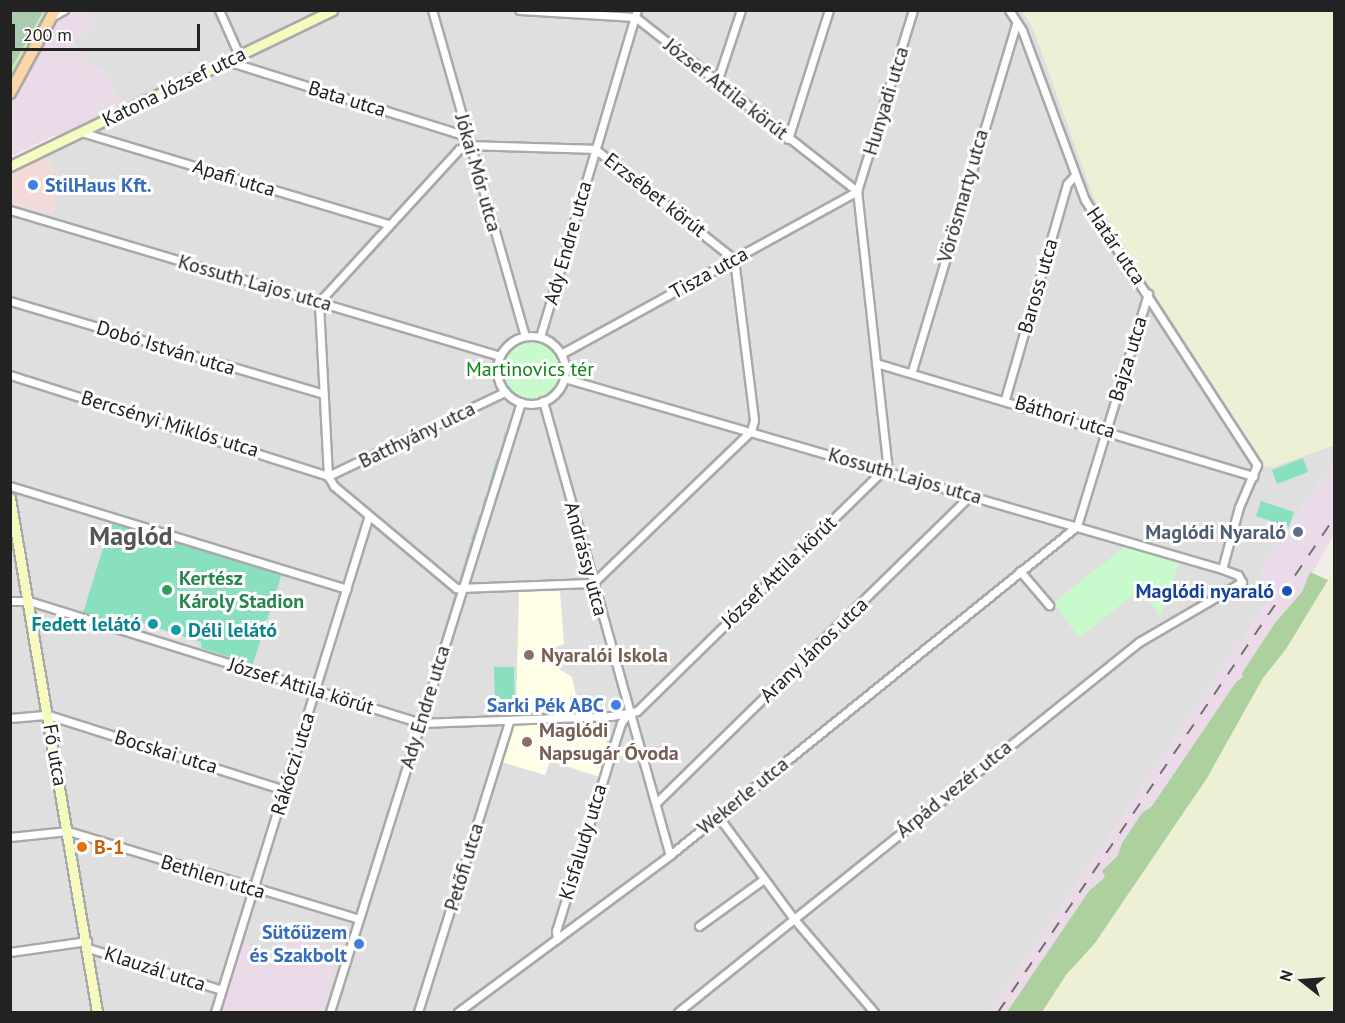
<!DOCTYPE html>
<meta charset="utf-8">
<style>
body{margin:0}
#map{position:relative;width:1345px;height:1023px;overflow:hidden;background:#f2efe9;font-family:"PT Sans",sans-serif}
div>[style]{position:absolute}
[style*='--x']{left:calc(var(--x)*1px);top:calc(var(--y)*1px);width:calc(var(--w)*1px);rotate:calc(var(--a)*1deg)}
.residential>*{inset:0;background:#e0dfdf}
.commercial>*{inset:0;background:#f2dad9}
.industrial>*{inset:0;background:#ebdbe8}
.education>*{inset:0;background:#ffffe5}
.farmland>*{inset:0;background:#eef0d5}
.grass>*{inset:0;background:#cdebb0}
.forest>*{inset:0;background:#add19e}
.cemetery>*{inset:0;background:#aacbaf}
.park>*{inset:0;background:#c8facc}
.round{border-radius:50%}
.pitch>*{inset:0;background:#88e0be}
.parking>*{inset:0;background:#e2e2e2}
.stream>*{height:1.5px;margin:-0.75px;padding:0 0.75px;transform-origin:0.75px;border-radius:0.75px;background:#aad3df}
.roads{filter:drop-shadow(2px 0 #a9a9a9) drop-shadow(-2px 0 #a9a9a9) drop-shadow(0 2px #a9a9a9) drop-shadow(0 -2px #a9a9a9)}
.street>*{height:7px;margin:-3.5px;padding:0 3.5px;transform-origin:3.5px;border-radius:3.5px;background:#fff}
.street>.ring{margin:-3.5px;padding:0;box-sizing:content-box;background:none;border:7px solid #fff;border-radius:50%}
.secondary>*{height:9px;margin:-4.5px;padding:0 4.5px;transform-origin:4.5px;border-radius:4.5px;background:#f7fabf}
.primary>*{height:10px;margin:-5px;padding:0 5px;transform-origin:5px;border-radius:5px;background:#fcd6a4}
.rail>*{height:1.5px;margin-top:-0.75px;transform-origin:0;background:repeating-linear-gradient(90deg,#707070 0 12px,transparent 0 24px)}
.dots>*{width:16px;height:16px;translate:-50% -50%;box-sizing:border-box;border:3px solid #fff;border-radius:50%}
span{translate:-50% -50%;white-space:nowrap;text-align:center;line-height:1.15;-webkit-text-stroke:6px #fff;paint-order:stroke}
.street-label{font-size:20px;color:#222}
.shop-label{font-size:20px;color:#366cbe;font-weight:700}
.left{translate:0 -50%;text-align:left}
.right{translate:-100% -50%;text-align:right}
.park-label{font-size:20px;color:#0c8416}
.service-label{font-size:20px;color:#4e5e75;font-weight:700}
.leisure-label{font-size:20px;color:#27864d;font-weight:700}
.transit-label{font-size:20px;color:#164399;font-weight:700}
.culture-label{font-size:20px;color:#0d838f;font-weight:700}
.education-label{font-size:20px;color:#785e54;font-weight:700}
.food-label{font-size:20px;color:#c56008;font-weight:700}
.district-label{font-size:26px;color:#555;font-weight:700}
.frame{position:absolute;inset:0;border:12px solid #222;pointer-events:none}
.north{position:absolute;left:1273px;top:951px;width:60px;height:60px;-webkit-text-stroke:4px #fff;paint-order:stroke;rotate:287deg;font-size:16px;font-weight:700;line-height:24px;text-align:center;color:#222}
.north::after{content:'';display:block;margin:auto;width:21px;height:27px;background:#222;clip-path:polygon(50% 0,100% 100%,50% 72%,0 100%)}
.scale{position:absolute;left:12px;top:24px;width:188px;height:27px;box-sizing:border-box;border:3px solid #222;border-top:0;padding-left:8px;font-size:18px;line-height:21px;white-space:nowrap;color:#222;-webkit-text-stroke:4px #fff;paint-order:stroke}
</style>
<div id="map">
<div class="residential">
<i style="clip-path:polygon(88px 11px,1022px 11px,1033px 28px,1094px 198px,1272px 467px,1334px 445px,1334px 468px,1327px 471px,1259px 573px,1257px 583px,1272px 595px,990px 1012px,11px 1012px,10px 203px,51px 214px,61px 183px,46px 155px,61px 147px,54px 134px,122px 103px,100px 67px,93px 70px,73px 42px,96px 25px)"></i>
</div>
<div class="commercial">
<i style="clip-path:polygon(46px 155px,61px 183px,51px 214px,11px 203px,11px 173px)"></i>
</div>
<div class="industrial">
<i style="clip-path:polygon(74px 11px,88px 11px,97px 25px,73px 43px,93px 70px,100px 67px,122px 103px,14px 155px,11px 152px,11px 106px,58px 19px)"></i>
<i style="clip-path:polygon(1334px 468px,1334px 534px,1302px 592px,1275px 623px,1242px 673px,1244px 677px,1236px 682px,1152px 806px,1142px 813px,1122px 843px,1118px 855px,1109px 863px,1105px 877px,1089px 891px,1024px 991px,1007px 1012px,990px 1012px,1271px 596px,1257px 583px,1259px 573px,1327px 471px)"></i>
<i style="clip-path:polygon(287px 936px,340px 952px,323px 1012px,219px 1012px,241px 943px,280px 954px)"></i>
</div>
<div class="education">
<i style="clip-path:polygon(560px 591px,564px 644px,543px 651px,543px 659px,572px 677px,576px 695px,570px 695px,570px 711px,516px 713px,519px 592px)"></i>
<i style="clip-path:polygon(587px 721px,610px 732px,598px 766px,603px 768px,600px 777px,550px 761px,545px 775px,501px 762px,512px 725px)"></i>
</div>
<div class="farmland">
<i style="clip-path:polygon(1022px 11px,1334px 11px,1334px 445px,1272px 467px,1264px 466px,1094px 198px,1033px 28px)"></i>
<i style="clip-path:polygon(1334px 570px,1334px 1012px,1042px 1012px,1066px 975px,1095px 943px,1207px 778px,1263px 678px,1286px 649px)"></i>
</div>
<div class="grass">
<i style="clip-path:polygon(43px 12px,58px 19px,11px 106px,11px 69px)"></i>
</div>
<div class="forest">
<i style="clip-path:polygon(1310px 572px,1328px 580px,1286px 649px,1263px 678px,1207px 778px,1095px 943px,1066px 975px,1042px 1012px,1007px 1012px,1089px 891px,1105px 877px,1102px 871px,1118px 855px,1122px 843px,1142px 813px,1152px 806px,1236px 682px,1243px 677px,1242px 673px,1275px 623px,1302px 592px)"></i>
</div>
<div class="cemetery">
<i style="clip-path:polygon(11px 10px,43px 12px,11px 69px,10px 11px)"></i>
</div>
<div class="park">
<i class="round" style="left:500px;top:339px;width:60px;height:60px"></i>
<i style="clip-path:polygon(1125px 547px,1179px 563px,1160px 616px,1140px 589px,1079px 638px,1054px 602px)"></i>
</div>
<div class="pitch">
<i style="clip-path:polygon(1303px 458px,1308px 472px,1277px 484px,1272px 470px)"></i>
<i style="clip-path:polygon(1261px 501px,1294px 512px,1289px 527px,1256px 516px)"></i>
<i style="clip-path:polygon(111px 522px,282px 573px,253px 664px,201px 648px,201px 642px,111px 613px,108px 621px,83px 613px)"></i>
<i style="clip-path:polygon(494px 667px,514px 667px,515px 707px,495px 707px)"></i>
</div>
<div class="parking">
<i style="clip-path:polygon(130px 621px,197px 643px,195px 653px,126px 632px)"></i>
</div>
<div class="stream">
<i style="--x:504;--y:439;--w:5;--a:-79"></i>
<i style="--x:489;--y:488;--w:29;--a:-74"></i>
<i style="--x:483;--y:507;--w:9;--a:-77"></i>
<i style="--x:477;--y:525;--w:9;--a:-72"></i>
<i style="--x:472;--y:540;--w:13;--a:-72"></i>
<i style="--x:459;--y:585;--w:43;--a:-73.7"></i>
<i style="--x:453;--y:603;--w:11;--a:-75"></i>
<i style="--x:449;--y:617;--w:10;--a:-73"></i>
<i style="--x:444;--y:633;--w:13;--a:-72"></i>
<i style="--x:385;--y:822;--w:14;--a:-73"></i>
<i style="--x:380;--y:837;--w:12;--a:-70"></i>
<i style="--x:374;--y:856;--w:16;--a:-72"></i>
<i style="--x:369;--y:872;--w:12;--a:-70"></i>
<i style="--x:364;--y:889;--w:14;--a:-73"></i>
<i style="--x:359;--y:903;--w:11;--a:-68"></i>
<i style="--x:356;--y:914;--w:7;--a:-74"></i>
<i style="--x:352;--y:927;--w:6;--a:-81"></i>
<i style="--x:331;--y:996;--w:8;--a:-76"></i>
</div>
<div class="roads">
<div class="street">
<i style="--x:219;--y:10;--w:49;--a:66"></i>
<i style="--x:432;--y:10;--w:339;--a:74.1"></i>
<i style="--x:1009;--y:10;--w:24;--a:57"></i>
<i style="--x:1022;--y:30;--w:181;--a:69.7"></i>
<i style="--x:1085;--y:200;--w:316;--a:57"></i>
<i style="--x:1257;--y:465;--w:46;--a:113.2"></i>
<i style="--x:1239;--y:507;--w:64;--a:105.3"></i>
<i style="--x:53;--y:16;--w:13;--a:-29"></i>
<i style="--x:227;--y:61;--w:251;--a:17.4"></i>
<i style="--x:717;--y:82;--w:76;--a:-71.6"></i>
<i style="--x:81;--y:132;--w:320;--a:16.7"></i>
<i style="--x:788;--y:139;--w:135;--a:-72.4"></i>
<i style="--x:470;--y:145;--w:125;--a:1.8"></i>
<i style="--x:595;--y:149;--w:177;--a:38.4"></i>
<i style="--x:734;--y:259;--w:162;--a:82.9"></i>
<i style="--x:754;--y:420;--w:11;--a:105"></i>
<i style="--x:751;--y:431;--w:219;--a:136.1"></i>
<i style="--x:593;--y:583;--w:137;--a:177.9"></i>
<i style="--x:456;--y:588;--w:159;--a:-140.1"></i>
<i style="--x:334;--y:486;--w:12;--a:-121"></i>
<i style="--x:328;--y:476;--w:174;--a:-93"></i>
<i style="--x:319;--y:302;--w:207;--a:-47.5"></i>
<i style="--x:459;--y:149;--w:12;--a:-20"></i>
<i style="--x:10;--y:210;--w:511;--a:16.59"></i>
<i style="--x:10;--y:301;--w:327;--a:16.5"></i>
<i class="ring" style="left:497px;top:336px;width:61px;height:61px"></i>
<i style="--x:540;--y:337;--w:341;--a:-73.5"></i>
<i style="--x:561;--y:354;--w:338;--a:-28.8"></i>
<i style="--x:857;--y:191;--w:189;--a:-72.8"></i>
<i style="--x:876;--y:363;--w:394;--a:16.7"></i>
<i style="--x:912;--y:371;--w:364;--a:-73.3"></i>
<i style="--x:10;--y:375;--w:334;--a:17.6"></i>
<i style="--x:328;--y:476;--w:196;--a:-25.4"></i>
<i style="--x:564;--y:378;--w:685;--a:16.19"></i>
<i style="--x:1222;--y:569;--w:17;--a:21"></i>
<i style="--x:1238;--y:575;--w:8;--a:60"></i>
<i style="--x:1242;--y:582;--w:119;--a:149.8"></i>
<i style="--x:1139;--y:642;--w:591;--a:141.25"></i>
<i style="--x:1005;--y:399;--w:224;--a:-73.9"></i>
<i style="--x:1067;--y:184;--w:12;--a:-48"></i>
<i style="--x:543;--y:401;--w:471;--a:74.4"></i>
<i style="--x:10;--y:486;--w:352;--a:17"></i>
<i style="--x:1020;--y:571;--w:45;--a:49.5"></i>
<i style="--x:10;--y:601;--w:19;--a:0"></i>
<i style="--x:29;--y:601;--w:410;--a:17.3"></i>
<i style="--x:420;--y:723;--w:192;--a:-2.1"></i>
<i style="--x:612;--y:716;--w:25;--a:-11"></i>
<i style="--x:637;--y:711;--w:346;--a:-44.4"></i>
<i style="--x:884;--y:469;--w:8;--a:-67"></i>
<i style="--x:887;--y:462;--w:273;--a:-96.3"></i>
<i style="--x:857;--y:191;--w:282;--a:-141.9"></i>
<i style="--x:635;--y:17;--w:116;--a:-176.5"></i>
<i style="--x:10;--y:718;--w:38;--a:-5"></i>
<i style="--x:48;--y:715;--w:249;--a:17.6"></i>
<i style="--x:656;--y:803;--w:440;--a:-44.4"></i>
<i style="--x:718;--y:816;--w:128;--a:53.6"></i>
<i style="--x:794;--y:919;--w:123;--a:49.3"></i>
<i style="--x:10;--y:837;--w:58;--a:-5.9"></i>
<i style="--x:68;--y:831;--w:304;--a:16.8"></i>
<i style="--x:699;--y:926;--w:80;--a:-35.9"></i>
<i style="--x:557;--y:939;--w:8;--a:-97"></i>
<i style="--x:556;--y:931;--w:169;--a:-72.7"></i>
<i style="--x:606;--y:770;--w:49;--a:-72.3"></i>
<i style="--x:621;--y:723;--w:12;--a:-55"></i>
<i style="--x:88;--y:948;--w:140;--a:17.4"></i>
<i style="--x:10;--y:952;--w:78;--a:-8.1"></i>
<i style="--x:215;--y:1012;--w:520;--a:-72.78"></i>
<i style="--x:330;--y:1012;--w:639;--a:-72.61"></i>
<i style="--x:418;--y:1012;--w:305;--a:-72.6"></i>
<i style="--x:458;--y:1012;--w:264;--a:-36.5"></i>
<i style="--x:670;--y:855;--w:523;--a:-38.95"></i>
<i style="--x:1077;--y:526;--w:243;--a:-73"></i>
</div>
<div class="secondary">
<i style="--x:10;--y:166;--w:358;--a:-25.8"></i>
<i style="--x:10;--y:498;--w:521;--a:80.39"></i>
</div>
<div class="primary">
<i style="--x:10;--y:93;--w:94;--a:-61.5"></i>
</div>
</div>
<div class="rail">
<i style="--x:998;--y:1012;--w:597;--a:-55.78"></i>
</div>
<div class="dots">
<i style="left:33px;top:185px;background:#3f7fe0"></i>
<i style="left:1298px;top:532px;background:#5c6f8a"></i>
<i style="left:167px;top:590px;background:#2e9e5b"></i>
<i style="left:1287px;top:591px;background:#1a4fb4"></i>
<i style="left:153px;top:624px;background:#0f9aa8"></i>
<i style="left:176px;top:630px;background:#0f9aa8"></i>
<i style="left:529px;top:655px;background:#8d6e63"></i>
<i style="left:616px;top:705px;background:#3f7fe0"></i>
<i style="left:527px;top:742px;background:#8d6e63"></i>
<i style="left:82px;top:847px;background:#e8710a"></i>
<i style="left:359px;top:944px;background:#3f7fe0"></i>
</div>
<div class="street-label">
<span style="left:174px;top:87px;rotate:-26deg">Katona József utca</span>
<span style="left:726px;top:89px;rotate:38deg">József Attila körút</span>
<span style="left:347px;top:99px;rotate:17deg">Bata utca</span>
<span style="left:886px;top:101px;rotate:-73deg">Hunyadi utca</span>
<span style="left:478px;top:173px;rotate:74deg">Jókai Mór utca</span>
<span style="left:234px;top:178px;rotate:17deg">Apafi utca</span>
<span style="left:655px;top:195px;rotate:38deg">Erzsébet körút</span>
<span style="left:963px;top:196px;rotate:-74deg">Vörösmarty utca</span>
<span style="left:568px;top:243px;rotate:-74deg">Ady Endre utca</span>
<span style="left:1116px;top:246px;rotate:56deg">Határ utca</span>
<span style="left:709px;top:273px;rotate:-29deg">Tisza utca</span>
<span style="left:255px;top:283px;rotate:16deg">Kossuth Lajos utca</span>
<span style="left:1038px;top:286px;rotate:-74deg">Baross utca</span>
<span style="left:166px;top:348px;rotate:17deg">Dobó István utca</span>
<span style="left:1128px;top:359px;rotate:-73deg">Bajza utca</span>
<span style="left:1065px;top:417px;rotate:17deg">Báthori utca</span>
<span style="left:170px;top:424px;rotate:17deg">Bercsényi Miklós utca</span>
<span style="left:417px;top:435px;rotate:-26deg">Batthyány utca</span>
<span style="left:905px;top:476px;rotate:16deg">Kossuth Lajos utca</span>
<span style="left:586px;top:559px;rotate:75deg">Andrássy utca</span>
<span style="left:779px;top:572px;rotate:-44deg">József Attila körút</span>
<span style="left:814px;top:650px;rotate:-44deg">Arany János utca</span>
<span style="left:301px;top:686px;rotate:17deg">József Attila körút</span>
<span style="left:425px;top:707px;rotate:-73deg">Ady Endre utca</span>
<span style="left:166px;top:752px;rotate:17deg">Bocskai utca</span>
<span style="left:55px;top:755px;rotate:80deg">Fő utca</span>
<span style="left:293px;top:764px;rotate:-73deg">Rákóczi utca</span>
<span style="left:954px;top:789px;rotate:-39deg">Árpád vezér utca</span>
<span style="left:743px;top:796px;rotate:-39deg">Wekerle utca</span>
<span style="left:583px;top:842px;rotate:-73deg">Kisfaludy utca</span>
<span style="left:464px;top:867px;rotate:-73deg">Petőfi utca</span>
<span style="left:213px;top:877px;rotate:17deg">Bethlen utca</span>
<span style="left:155px;top:969px;rotate:18deg">Klauzál utca</span>
</div>
<div class="shop-label">
<span class="left" style="left:45px;top:185px">StilHaus Kft.</span>
<span class="right" style="left:604px;top:705px">Sarki Pék ABC</span>
<span class="right" style="left:347px;top:944px">Sütőüzem<br>és Szakbolt</span>
</div>
<div class="park-label">
<span style="left:530px;top:369px">Martinovics tér</span>
</div>
<div class="service-label">
<span class="right" style="left:1286px;top:532px">Maglódi Nyaraló</span>
</div>
<div class="leisure-label">
<span class="left" style="left:179px;top:590px">Kertész<br>Károly Stadion</span>
</div>
<div class="transit-label">
<span class="right" style="left:1274px;top:591px">Maglódi nyaraló</span>
</div>
<div class="culture-label">
<span class="right" style="left:141px;top:624px">Fedett lelátó</span>
<span class="left" style="left:188px;top:630px">Déli lelátó</span>
</div>
<div class="education-label">
<span class="left" style="left:541px;top:655px">Nyaralói Iskola</span>
<span class="left" style="left:539px;top:742px">Maglódi<br>Napsugár Óvoda</span>
</div>
<div class="food-label">
<span class="left" style="left:94px;top:847px">B-1</span>
</div>
<div class="district-label">
<span style="left:131px;top:536px">Maglód</span>
</div>
<div class="frame"></div>
<div class="north">N</div>
<div class="scale">200 m</div>
</div>
